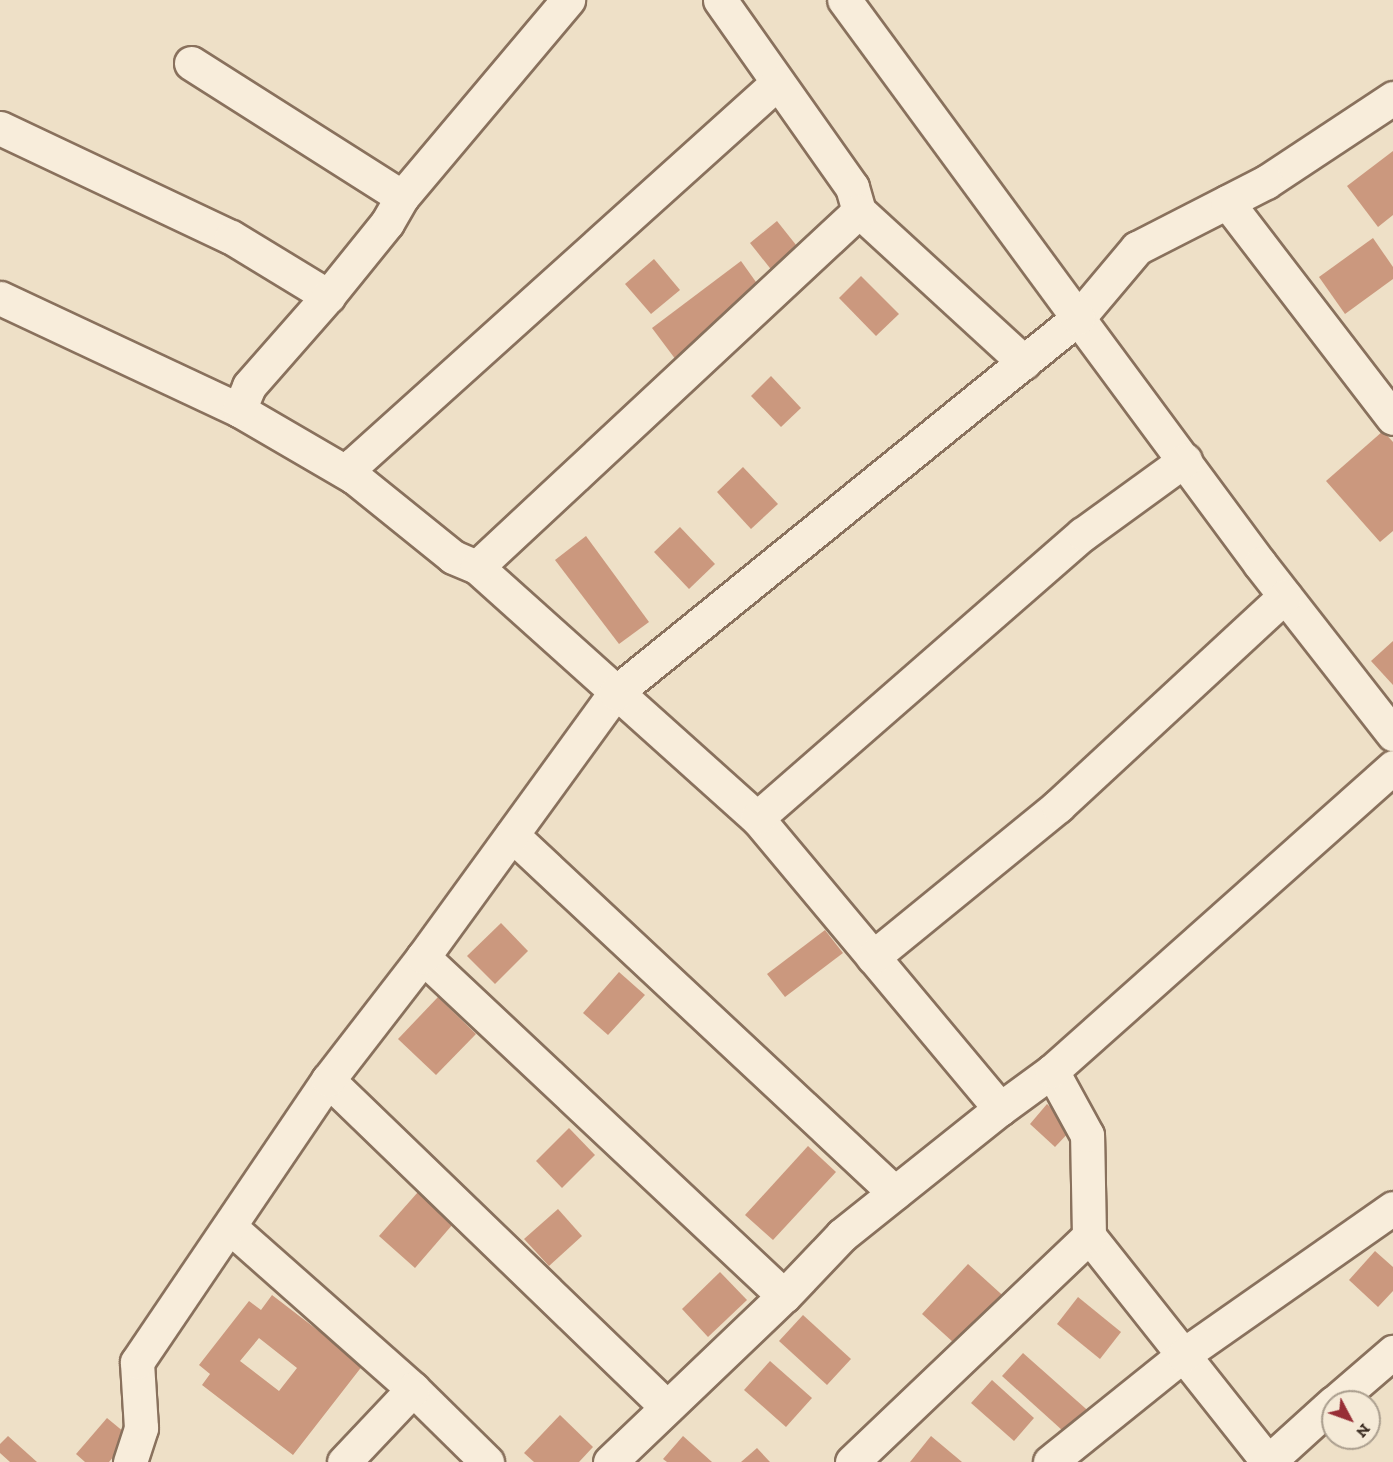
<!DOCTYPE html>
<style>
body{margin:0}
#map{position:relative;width:1393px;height:1462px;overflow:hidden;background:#eee0c7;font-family:"Zilla Slab",serif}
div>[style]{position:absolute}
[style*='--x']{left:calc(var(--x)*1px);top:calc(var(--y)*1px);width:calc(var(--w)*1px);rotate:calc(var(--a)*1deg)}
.building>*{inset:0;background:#cb987e}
.roads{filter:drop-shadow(2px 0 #89715d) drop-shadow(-2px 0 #89715d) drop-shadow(0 2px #89715d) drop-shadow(0 -2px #89715d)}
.minor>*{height:33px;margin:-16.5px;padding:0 16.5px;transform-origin:16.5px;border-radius:16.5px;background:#f8eddb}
span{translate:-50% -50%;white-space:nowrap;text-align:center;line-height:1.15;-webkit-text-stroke:6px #f5ead7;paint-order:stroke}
.north{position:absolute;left:1321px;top:1390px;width:60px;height:60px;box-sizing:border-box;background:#f5ead7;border:2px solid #aa9e8e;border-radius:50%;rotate:131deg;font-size:16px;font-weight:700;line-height:24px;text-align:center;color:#3a2b20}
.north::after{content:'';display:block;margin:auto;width:21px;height:27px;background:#972e36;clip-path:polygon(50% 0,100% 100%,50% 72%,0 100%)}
</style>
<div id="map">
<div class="building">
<i style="clip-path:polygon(1393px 151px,1393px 215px,1378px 227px,1347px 186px)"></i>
<i style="clip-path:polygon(777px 221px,804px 255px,777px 277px,750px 243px)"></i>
<i style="clip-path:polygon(1373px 238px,1393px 267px,1393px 279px,1345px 314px,1319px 277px)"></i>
<i style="clip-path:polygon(654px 259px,680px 290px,651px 314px,625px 284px)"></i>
<i style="clip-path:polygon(741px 261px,768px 299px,679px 364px,652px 328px)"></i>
<i style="clip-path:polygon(861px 276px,899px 314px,876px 336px,839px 298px)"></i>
<i style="clip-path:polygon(771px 376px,801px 408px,781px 427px,751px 396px)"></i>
<i style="clip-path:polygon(1383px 431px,1393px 442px,1393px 531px,1380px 542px,1326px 481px)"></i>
<i style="clip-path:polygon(743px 467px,778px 504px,751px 529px,717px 492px)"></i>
<i style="clip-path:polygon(680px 527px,715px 564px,689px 589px,654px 552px)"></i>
<i style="clip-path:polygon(586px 536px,649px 622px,619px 644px,555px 560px)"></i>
<i style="clip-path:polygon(1393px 641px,1393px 685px,1371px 661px)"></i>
<i style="clip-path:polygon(501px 923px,528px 951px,495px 984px,467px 956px)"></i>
<i style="clip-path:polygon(825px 930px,843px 953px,785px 997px,767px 974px)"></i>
<i style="clip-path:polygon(619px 972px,645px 995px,608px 1035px,583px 1013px)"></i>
<i style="clip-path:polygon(438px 997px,476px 1034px,436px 1075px,398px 1039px)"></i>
<i style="clip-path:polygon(1047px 1104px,1073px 1128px,1055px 1147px,1030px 1124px)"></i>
<i style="clip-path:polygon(569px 1128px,595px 1155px,562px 1188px,536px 1161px)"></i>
<i style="clip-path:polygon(808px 1146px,836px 1172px,773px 1240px,745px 1215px)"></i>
<i style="clip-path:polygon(418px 1192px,453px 1224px,415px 1268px,379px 1236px)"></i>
<i style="clip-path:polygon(558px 1209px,582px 1236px,549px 1266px,524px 1239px)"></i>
<i style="clip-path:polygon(1375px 1251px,1393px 1267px,1393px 1291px,1378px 1307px,1349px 1280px)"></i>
<i style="clip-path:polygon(968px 1264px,1010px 1302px,964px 1352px,922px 1314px)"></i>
<i style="clip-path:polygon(720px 1272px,747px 1300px,708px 1337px,682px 1309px)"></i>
<i style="clip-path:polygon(evenodd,272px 1295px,363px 1365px,293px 1455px,202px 1385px,210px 1374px,199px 1365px,249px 1301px,261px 1310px,272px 1295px,259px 1338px,297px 1368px,279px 1391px,240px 1361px,259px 1338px)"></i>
<i style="clip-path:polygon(1078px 1297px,1121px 1332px,1100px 1359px,1057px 1324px)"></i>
<i style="clip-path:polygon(803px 1315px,851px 1359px,827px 1385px,779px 1341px)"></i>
<i style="clip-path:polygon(1023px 1353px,1094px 1416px,1073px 1440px,1002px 1376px)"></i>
<i style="clip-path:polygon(770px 1361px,812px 1398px,786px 1427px,744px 1390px)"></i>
<i style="clip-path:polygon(992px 1380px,1034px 1418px,1014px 1441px,971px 1403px)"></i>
<i style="clip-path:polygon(560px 1415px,593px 1447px,579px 1462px,534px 1462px,524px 1453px)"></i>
<i style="clip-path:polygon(107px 1418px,130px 1437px,109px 1462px,85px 1462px,76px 1454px)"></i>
<i style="clip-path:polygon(8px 1436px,37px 1462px,10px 1462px,0 1453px,0 1444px)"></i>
<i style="clip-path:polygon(683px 1436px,712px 1462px,667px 1462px,663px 1459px)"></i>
<i style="clip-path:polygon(931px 1436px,962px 1462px,910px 1462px)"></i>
<i style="clip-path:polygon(757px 1448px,770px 1462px,741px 1462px)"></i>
</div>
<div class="roads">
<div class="minor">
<i style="--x:720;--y:0;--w:229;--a:54.8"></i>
<i style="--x:852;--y:187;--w:25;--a:74"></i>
<i style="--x:859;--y:211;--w:224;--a:42.5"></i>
<i style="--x:191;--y:63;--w:250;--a:32.4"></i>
<i style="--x:1393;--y:98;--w:152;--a:146.5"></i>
<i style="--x:1266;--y:182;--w:145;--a:152.9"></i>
<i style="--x:1137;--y:248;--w:92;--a:130.1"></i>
<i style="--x:1078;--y:318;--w:306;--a:53.5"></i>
<i style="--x:1260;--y:564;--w:216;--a:52"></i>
<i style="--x:0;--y:128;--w:255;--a:25.3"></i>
<i style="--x:231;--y:237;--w:114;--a:31.3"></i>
<i style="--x:1227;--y:202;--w:272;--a:52.5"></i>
<i style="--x:0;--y:298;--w:264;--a:25.1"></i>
<i style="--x:239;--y:410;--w:133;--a:30.2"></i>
<i style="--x:354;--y:477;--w:127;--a:38.9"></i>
<i style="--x:453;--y:557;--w:26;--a:23"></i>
<i style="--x:477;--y:567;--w:376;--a:41.9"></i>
<i style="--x:757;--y:818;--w:379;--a:50.1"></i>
<i style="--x:1000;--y:1109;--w:64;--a:-36.2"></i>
<i style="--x:239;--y:410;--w:26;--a:-67"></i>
<i style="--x:249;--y:386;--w:120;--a:-48.7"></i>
<i style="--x:328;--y:296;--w:94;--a:-51.1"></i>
<i style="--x:387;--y:223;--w:30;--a:-60"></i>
<i style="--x:402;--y:197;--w:258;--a:-49.9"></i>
<i style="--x:354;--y:477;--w:13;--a:-90"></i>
<i style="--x:354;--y:464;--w:569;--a:-42.01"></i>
<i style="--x:477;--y:567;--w:522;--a:-42.98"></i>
<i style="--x:757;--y:818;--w:432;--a:-41.1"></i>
<i style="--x:1083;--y:534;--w:126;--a:-36"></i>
<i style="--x:512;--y:835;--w:524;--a:43.07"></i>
<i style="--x:423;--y:957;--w:495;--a:43.2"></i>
<i style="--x:873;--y:957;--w:239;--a:-39.2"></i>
<i style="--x:1058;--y:806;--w:309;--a:-42.8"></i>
<i style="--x:328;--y:1080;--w:471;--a:44"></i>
<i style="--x:230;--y:1227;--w:244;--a:41.5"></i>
<i style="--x:413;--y:1389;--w:104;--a:44.6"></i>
<i style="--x:1089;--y:1236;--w:288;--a:51.6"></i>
<i style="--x:1268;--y:1462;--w:88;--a:-42.2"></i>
<i style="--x:1335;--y:1402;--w:77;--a:-40.8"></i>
<i style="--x:130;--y:1462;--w:36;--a:-72"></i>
<i style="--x:141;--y:1428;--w:66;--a:-93.5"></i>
<i style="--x:137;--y:1362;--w:341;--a:-55.9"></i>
<i style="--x:328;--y:1080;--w:155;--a:-52.3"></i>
<i style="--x:423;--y:957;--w:326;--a:-54"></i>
<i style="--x:615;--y:693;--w:596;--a:-39.01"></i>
<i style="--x:1078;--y:318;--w:395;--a:-126.3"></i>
<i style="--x:344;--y:1462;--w:100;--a:-46.6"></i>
<i style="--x:610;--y:1462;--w:240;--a:-43.7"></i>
<i style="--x:784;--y:1296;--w:84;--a:-46.4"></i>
<i style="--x:842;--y:1235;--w:202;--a:-38.6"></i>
<i style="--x:852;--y:1462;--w:327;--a:-43.6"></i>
<i style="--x:1089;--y:1236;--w:101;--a:-91.1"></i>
<i style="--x:1087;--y:1135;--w:73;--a:-118.7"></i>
<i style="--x:1052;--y:1071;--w:457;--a:-41.7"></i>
<i style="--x:1050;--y:1462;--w:171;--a:-38.8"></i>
<i style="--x:1183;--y:1355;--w:256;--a:-35"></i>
</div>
</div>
<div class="north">N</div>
</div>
